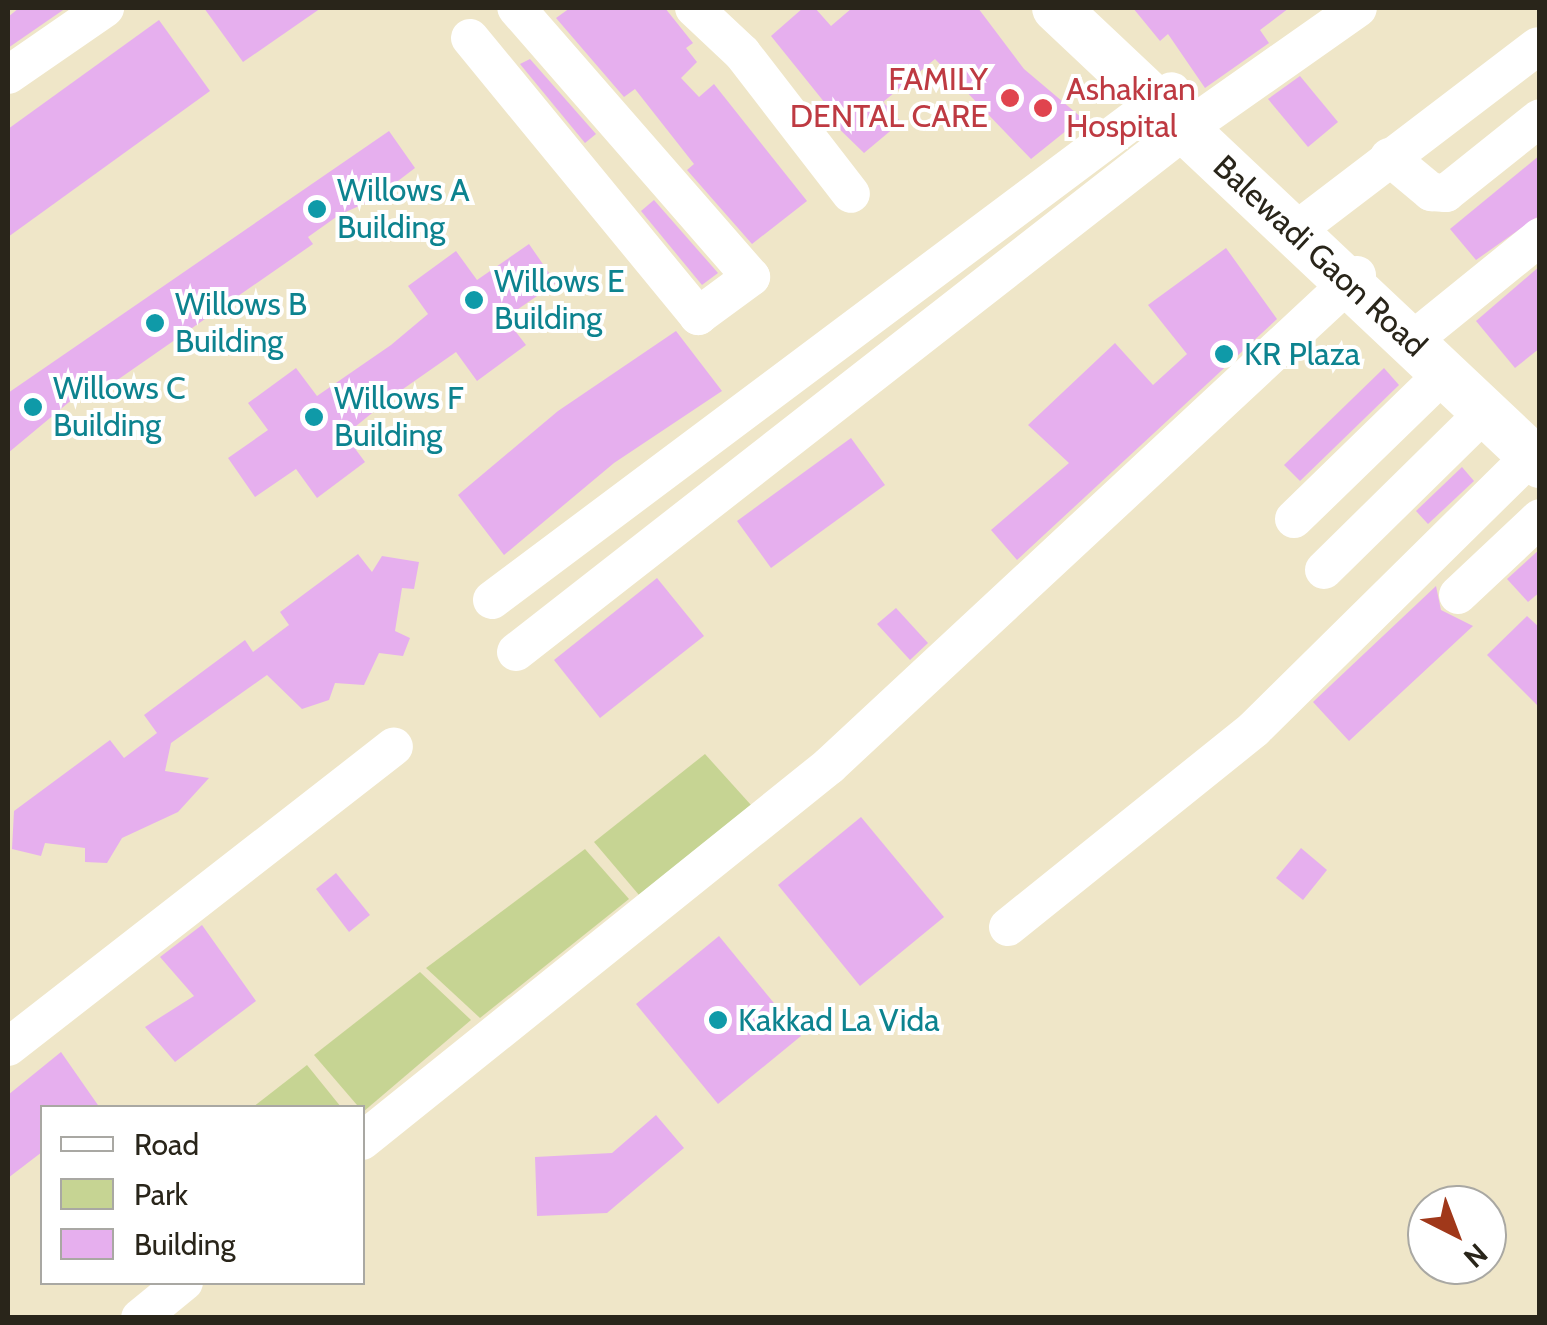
<!DOCTYPE html>
<style>
body{margin:0}
#map{position:relative;width:1547px;height:1325px;overflow:hidden;background:#efe6c8;font-family:Cabin,sans-serif}
div>[style]{position:absolute}
[style*='--x']{left:calc(var(--x)*1px);top:calc(var(--y)*1px);width:calc(var(--w)*1px);rotate:calc(var(--a)*1deg)}
.green>*{inset:0;background:#c6d493}
.building>*{inset:0;background:#e6afee}
.minor>*{height:38px;margin:-19px;padding:0 19px;transform-origin:19px;border-radius:19px;background:#fff}
.major>*{height:48px;margin:-24px;padding:0 24px;transform-origin:24px;border-radius:24px;background:#fff}
.dots>*{width:28px;height:28px;translate:-50% -50%;box-sizing:border-box;border:5px solid #fff;border-radius:50%}
span{translate:-50% -50%;white-space:nowrap;text-align:center;line-height:1.15;-webkit-text-stroke:8px #fff;paint-order:stroke}
.health-label{font-size:32px;color:#be3a42}
.right{translate:-100% -50%;text-align:right}
.left{translate:0 -50%;text-align:left}
.culture-label{font-size:32px;color:#0d838f}
.street-label{font-size:32px;color:#29251a}
.frame{position:absolute;inset:0;border:10px solid #29251a;pointer-events:none}
.legend{position:absolute;left:40px;top:1105px;width:325px;height:180px;box-sizing:border-box;background:#fff;border:2px solid #a9a8a3;margin:0;padding:12px 18px;list-style:none;font-size:30px;color:#29251a}
.legend li{display:flex;align-items:center;gap:20px;height:50px}
.legend b{width:50px;border:2px solid #a9a8a3}
.north{position:absolute;left:1407px;top:1185px;width:100px;height:100px;box-sizing:border-box;background:#fff;border:2px solid #a9a8a3;border-radius:50%;rotate:138deg;font-size:28px;font-weight:700;line-height:40px;text-align:center;color:#29251a}
.north::after{content:'';display:block;margin:auto;width:35px;height:45px;background:#a0381a;clip-path:polygon(50% 0,100% 100%,50% 72%,0 100%)}
</style>
<div id="map">
<div class="green">
<i style="clip-path:polygon(705px 754px,751px 805px,639px 895px,594px 842px)"></i>
<i style="clip-path:polygon(585px 849px,629px 899px,480px 1018px,426px 968px)"></i>
<i style="clip-path:polygon(420px 972px,471px 1020px,363px 1112px,314px 1055px)"></i>
<i style="clip-path:polygon(307px 1065px,341px 1107px,253px 1107px)"></i>
</div>
<div class="building">
<i style="clip-path:polygon(19px 8px,66px 8px,8px 48px,8px 17px)"></i>
<i style="clip-path:polygon(204px 8px,321px 8px,243px 62px)"></i>
<i style="clip-path:polygon(570px 8px,665px 8px,693px 43px,686px 48px,697px 62px,681px 78px,699px 97px,714px 84px,807px 201px,752px 244px,687px 170px,694px 164px,635px 89px,624px 97px,556px 18px)"></i>
<i style="clip-path:polygon(803px 8px,815px 8px,831px 26px,852px 8px,978px 8px,1024px 69px,1082px 118px,1031px 159px,935px 59px,883px 102px,901px 122px,864px 153px,828px 118px,833px 113px,771px 36px)"></i>
<i style="clip-path:polygon(1133px 8px,1289px 8px,1260px 30px,1269px 43px,1205px 88px,1168px 34px,1160px 41px)"></i>
<i style="clip-path:polygon(159px 20px,210px 91px,8px 237px,8px 129px)"></i>
<i style="clip-path:polygon(530px 59px,596px 134px,585px 143px,520px 64px)"></i>
<i style="clip-path:polygon(1300px 76px,1338px 122px,1308px 147px,1268px 99px)"></i>
<i style="clip-path:polygon(389px 131px,415px 168px,394px 184px,397px 189px,339px 215px,308px 237px,313px 244px,113px 383px,92px 383px,8px 453px,8px 393px)"></i>
<i style="clip-path:polygon(1540px 155px,1540px 215px,1476px 260px,1450px 229px)"></i>
<i style="clip-path:polygon(654px 200px,718px 273px,702px 285px,641px 211px)"></i>
<i style="clip-path:polygon(529px 244px,556px 283px,505px 318px,526px 345px,477px 381px,456px 352px,393px 396px,345px 435px,365px 462px,317px 498px,296px 469px,255px 497px,228px 458px,268px 430px,248px 403px,296px 368px,317px 396px,391px 345px,428px 314px,408px 286px,456px 251px,477px 280px)"></i>
<i style="clip-path:polygon(1226px 248px,1277px 319px,1017px 560px,991px 530px,1069px 463px,1028px 425px,1115px 343px,1153px 385px,1187px 354px,1148px 305px)"></i>
<i style="clip-path:polygon(1540px 266px,1540px 348px,1515px 368px,1476px 321px)"></i>
<i style="clip-path:polygon(676px 331px,722px 391px,614px 463px,504px 555px,458px 495px,558px 411px)"></i>
<i style="clip-path:polygon(1384px 368px,1399px 385px,1300px 481px,1284px 465px)"></i>
<i style="clip-path:polygon(851px 438px,885px 485px,771px 568px,737px 521px)"></i>
<i style="clip-path:polygon(1462px 467px,1474px 481px,1428px 524px,1416px 511px)"></i>
<i style="clip-path:polygon(1540px 549px,1540px 592px,1528px 602px,1507px 579px)"></i>
<i style="clip-path:polygon(358px 554px,372px 572px,382px 556px,419px 562px,414px 589px,402px 588px,395px 631px,410px 638px,403px 656px,379px 653px,364px 685px,335px 683px,329px 700px,302px 709px,267px 675px,171px 743px,165px 771px,209px 778px,178px 812px,122px 838px,107px 863px,85px 862px,85px 848px,45px 843px,41px 856px,12px 849px,14px 811px,110px 740px,124px 758px,157px 733px,144px 715px,245px 640px,253px 652px,289px 625px,280px 612px)"></i>
<i style="clip-path:polygon(657px 578px,704px 636px,600px 718px,554px 660px)"></i>
<i style="clip-path:polygon(1436px 586px,1441px 610px,1473px 626px,1349px 741px,1313px 702px)"></i>
<i style="clip-path:polygon(896px 608px,928px 643px,910px 660px,877px 624px)"></i>
<i style="clip-path:polygon(1527px 616px,1540px 628px,1540px 708px,1487px 655px)"></i>
<i style="clip-path:polygon(861px 817px,944px 917px,860px 986px,778px 885px)"></i>
<i style="clip-path:polygon(1301px 848px,1327px 870px,1303px 900px,1276px 878px)"></i>
<i style="clip-path:polygon(336px 873px,370px 915px,349px 932px,316px 889px)"></i>
<i style="clip-path:polygon(202px 925px,256px 1001px,175px 1062px,145px 1027px,194px 996px,160px 957px)"></i>
<i style="clip-path:polygon(719px 936px,801px 1036px,718px 1104px,636px 1004px)"></i>
<i style="clip-path:polygon(61px 1052px,100px 1108px,42px 1108px,42px 1152px,8px 1178px,8px 1095px)"></i>
<i style="clip-path:polygon(656px 1115px,684px 1148px,607px 1213px,537px 1216px,535px 1157px,612px 1153px)"></i>
</div>
<div class="minor">
<i style="--x:694;--y:8;--w:66;--a:43.2"></i>
<i style="--x:742;--y:53;--w:178;--a:52.3"></i>
<i style="--x:470;--y:38;--w:360;--a:50.6"></i>
<i style="--x:698;--y:316;--w:66;--a:-36.3"></i>
<i style="--x:751;--y:277;--w:357;--a:-131.1"></i>
<i style="--x:8;--y:75;--w:118;--a:-34.6"></i>
<i style="--x:1389;--y:157;--w:55;--a:39.8"></i>
<i style="--x:1431;--y:192;--w:15;--a:4"></i>
<i style="--x:1446;--y:193;--w:120;--a:-38.6"></i>
<i style="--x:1307;--y:222;--w:290;--a:-37.3"></i>
<i style="--x:1419;--y:335;--w:156;--a:-39"></i>
<i style="--x:1294;--y:519;--w:209;--a:-44.2"></i>
<i style="--x:1324;--y:570;--w:226;--a:-44.5"></i>
<i style="--x:1458;--y:595;--w:112;--a:-43.2"></i>
<i style="--x:492;--y:600;--w:849;--a:-36.82"></i>
<i style="--x:516;--y:652;--w:850;--a:-37.98"></i>
<i style="--x:1186;--y:129;--w:210;--a:-35.1"></i>
<i style="--x:1008;--y:927;--w:316;--a:-38.8"></i>
<i style="--x:1254;--y:729;--w:389;--a:-44.6"></i>
<i style="--x:8;--y:1047;--w:489;--a:-37.9"></i>
<i style="--x:362;--y:1141;--w:599;--a:-38.76"></i>
<i style="--x:829;--y:766;--w:721;--a:-42.92"></i>
<i style="--x:140;--y:1318;--w:57;--a:-39.3"></i>
</div>
<div class="major">
<i style="--x:1056;--y:8;--w:665;--a:43.29"></i>
</div>
<div class="dots">
<i style="left:1010px;top:98px;background:#e0444e"></i>
<i style="left:1043px;top:108px;background:#e0444e"></i>
<i style="left:317px;top:209px;background:#0f9aa8"></i>
<i style="left:474px;top:300px;background:#0f9aa8"></i>
<i style="left:155px;top:323px;background:#0f9aa8"></i>
<i style="left:1224px;top:354px;background:#0f9aa8"></i>
<i style="left:33px;top:407px;background:#0f9aa8"></i>
<i style="left:314px;top:417px;background:#0f9aa8"></i>
<i style="left:718px;top:1020px;background:#0f9aa8"></i>
</div>
<div class="health-label">
<span class="right" style="left:988px;top:98px">FAMILY<br>DENTAL CARE</span>
<span class="left" style="left:1066px;top:108px">Ashakiran<br>Hospital</span>
</div>
<div class="culture-label">
<span class="left" style="left:337px;top:209px">Willows A<br>Building</span>
<span class="left" style="left:494px;top:300px">Willows E<br>Building</span>
<span class="left" style="left:175px;top:323px">Willows B<br>Building</span>
<span class="left" style="left:1244px;top:354px">KR Plaza</span>
<span class="left" style="left:53px;top:407px">Willows C<br>Building</span>
<span class="left" style="left:334px;top:417px">Willows F<br>Building</span>
<span class="left" style="left:738px;top:1020px">Kakkad La Vida</span>
</div>
<div class="street-label">
<span style="left:1320px;top:256px;rotate:43deg">Balewadi Gaon Road</span>
</div>
<div class="frame"></div>
<ul class="legend">
<li><b style="height:12px;background:#fff"></b>Road</li>
<li><b style="height:28px;background:#c6d493"></b>Park</li>
<li><b style="height:28px;background:#e6afee"></b>Building</li>
</ul>
<div class="north">N</div>
</div>
